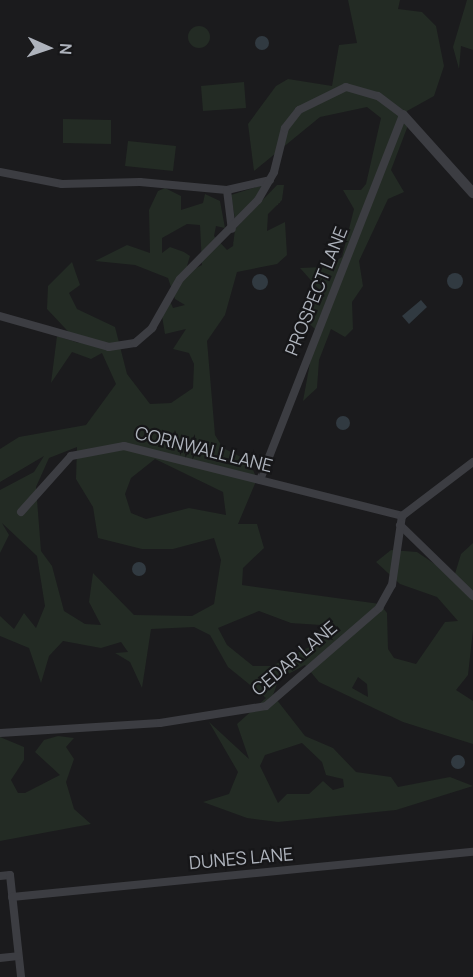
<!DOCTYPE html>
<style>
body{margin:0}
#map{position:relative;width:473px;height:977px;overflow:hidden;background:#1b1b1d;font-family:Manrope,sans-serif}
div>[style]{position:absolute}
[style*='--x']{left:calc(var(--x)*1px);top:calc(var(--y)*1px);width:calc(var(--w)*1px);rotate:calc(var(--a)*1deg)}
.green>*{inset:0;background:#232b24}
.round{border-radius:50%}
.water>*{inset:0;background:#313a41}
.minor>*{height:8px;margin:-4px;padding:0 4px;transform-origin:4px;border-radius:4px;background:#3c3d42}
.tertiary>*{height:10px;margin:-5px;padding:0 5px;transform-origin:5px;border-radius:5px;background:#3c3d42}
span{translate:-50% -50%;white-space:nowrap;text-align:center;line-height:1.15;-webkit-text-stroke:4.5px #161618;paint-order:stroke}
.street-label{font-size:18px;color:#aeb3bc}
.north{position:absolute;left:18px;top:18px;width:60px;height:60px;-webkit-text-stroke:4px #161618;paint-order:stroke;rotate:93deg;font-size:16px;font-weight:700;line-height:24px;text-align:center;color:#aeb3bc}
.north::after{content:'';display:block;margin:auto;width:21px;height:27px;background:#aeb3bc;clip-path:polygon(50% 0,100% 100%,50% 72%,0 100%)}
</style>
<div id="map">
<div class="green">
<i style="clip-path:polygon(348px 0,400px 0,398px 9px,422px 12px,436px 26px,444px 66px,434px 96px,407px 111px,407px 128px,391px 170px,404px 192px,388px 199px,359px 261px,363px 286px,352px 302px,353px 329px,345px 337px,331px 329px,319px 360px,317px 388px,303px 401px,316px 330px,297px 312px,325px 296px,300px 268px,326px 267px,342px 257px,354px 209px,343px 190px,361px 190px,366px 184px,381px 118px,367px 107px,320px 117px,254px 171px,248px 124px,276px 86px,288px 79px,332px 86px,339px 45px,357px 43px)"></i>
<i style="clip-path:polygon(467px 0,473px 0,473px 50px,461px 46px,459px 69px,453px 47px)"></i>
<i class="round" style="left:188px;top:26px;width:22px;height:22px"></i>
<i style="clip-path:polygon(244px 82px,246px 108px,203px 111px,201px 86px)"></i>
<i style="clip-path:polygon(63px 119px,111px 120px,111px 144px,63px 143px)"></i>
<i style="clip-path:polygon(128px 141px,176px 146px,173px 171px,125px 166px)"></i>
<i style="clip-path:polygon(262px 185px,253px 203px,235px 219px,231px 195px)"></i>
<i style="clip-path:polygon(evenodd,277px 185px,284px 185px,282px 200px,268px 214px,267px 231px,285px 222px,287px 255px,277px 264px,237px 272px,225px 315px,207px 341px,215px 435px,223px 448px,249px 461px,257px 479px,238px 524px,257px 524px,264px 548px,243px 568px,242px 585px,380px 604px,387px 613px,388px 649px,394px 658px,416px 664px,445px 622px,458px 621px,437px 597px,400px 584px,376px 562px,391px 550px,417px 552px,454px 577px,461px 554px,473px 543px,473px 630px,468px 675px,456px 690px,473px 701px,473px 744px,403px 722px,319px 682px,305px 665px,279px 679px,273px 695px,305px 736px,333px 748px,356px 772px,391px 777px,398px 787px,450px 777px,473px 786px,396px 810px,278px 822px,247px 818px,203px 802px,229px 794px,238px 772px,209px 722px,249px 759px,237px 724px,266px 698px,228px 667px,210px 635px,194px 627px,151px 629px,142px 688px,130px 662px,115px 653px,128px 652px,121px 642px,101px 648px,63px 641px,49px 656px,41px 683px,29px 648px,0 636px,0 616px,14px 629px,24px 613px,36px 628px,45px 606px,37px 556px,2px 523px,9px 535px,0 553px,0 490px,34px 472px,44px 456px,0 482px,0 449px,19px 437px,86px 425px,116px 384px,102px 353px,91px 359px,72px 352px,51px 383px,57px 336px,79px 343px,47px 309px,48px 286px,72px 262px,80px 285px,69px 293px,77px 309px,115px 327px,127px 374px,150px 404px,171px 403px,193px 388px,194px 364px,189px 353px,173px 349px,186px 329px,165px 334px,162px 316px,169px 299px,173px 308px,185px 305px,175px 299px,168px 278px,135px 265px,95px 261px,127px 245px,150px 253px,149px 210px,158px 191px,165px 188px,181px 196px,181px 210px,203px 203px,205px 194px,220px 201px,225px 228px,216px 226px,214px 236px,227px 250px,233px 246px,235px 229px,277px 185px,187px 224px,200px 225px,202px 265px,196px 268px,187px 266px,190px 256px,184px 252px,170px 247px,162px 253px,162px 238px,187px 224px,277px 185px,77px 447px,76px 479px,93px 507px,98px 538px,142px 549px,173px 549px,214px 538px,221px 560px,214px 604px,192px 616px,134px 615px,93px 573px,89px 602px,101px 625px,85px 624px,64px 611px,52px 566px,41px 551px,36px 487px,49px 458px,77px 447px,277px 185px,155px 459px,223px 492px,226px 515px,189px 508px,146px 519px,131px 513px,125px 494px,131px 478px,155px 459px,277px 185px,259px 611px,291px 623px,321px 625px,315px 644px,272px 666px,253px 666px,227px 645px,218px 628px,259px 611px,277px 185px,358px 677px,367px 684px,368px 697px,352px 688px,358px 677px,277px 185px,302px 743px,322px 762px,326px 775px,343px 779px,344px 787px,333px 790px,323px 781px,309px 794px,287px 794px,278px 803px,260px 766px,265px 755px,302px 743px)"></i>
<i style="clip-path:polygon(58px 736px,74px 738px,66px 747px,74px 759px,66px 782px,74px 809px,91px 824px,0 841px,0 737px,24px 747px,24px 760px,11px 780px,18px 793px,25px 793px,60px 775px,35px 752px,44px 740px)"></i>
</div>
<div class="water">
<i class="round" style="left:255px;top:36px;width:14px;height:14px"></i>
<i class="round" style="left:447px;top:273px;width:16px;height:16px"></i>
<i class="round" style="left:252px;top:274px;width:16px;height:16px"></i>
<i style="clip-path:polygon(421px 300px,427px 307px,409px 324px,402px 316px)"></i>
<i class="round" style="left:336px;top:416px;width:14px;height:14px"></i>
<i class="round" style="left:132px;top:562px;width:14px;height:14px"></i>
<i class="round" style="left:451px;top:755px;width:14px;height:14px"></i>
</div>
<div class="minor">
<i style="--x:0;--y:172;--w:63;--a:11"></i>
<i style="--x:62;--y:184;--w:78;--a:-1.5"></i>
<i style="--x:140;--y:182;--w:87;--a:5.3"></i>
<i style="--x:227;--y:190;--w:44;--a:-13.1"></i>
<i style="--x:227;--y:190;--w:39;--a:83"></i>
<i style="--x:0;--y:316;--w:113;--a:15.9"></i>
<i style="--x:109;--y:347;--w:26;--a:-9"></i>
<i style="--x:135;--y:343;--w:23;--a:-41"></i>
<i style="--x:152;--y:328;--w:56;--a:-60.3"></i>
<i style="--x:180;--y:279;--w:111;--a:-45.4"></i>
<i style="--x:258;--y:200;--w:32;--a:-60"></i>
<i style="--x:274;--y:172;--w:45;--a:-76"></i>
<i style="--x:285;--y:128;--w:23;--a:-52"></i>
<i style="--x:299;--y:110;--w:52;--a:-26.1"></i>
<i style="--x:346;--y:87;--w:33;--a:16"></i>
<i style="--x:378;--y:96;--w:31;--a:37"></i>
<i style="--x:403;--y:115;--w:392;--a:111.4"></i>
<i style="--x:21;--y:512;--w:75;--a:-48.2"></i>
<i style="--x:71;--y:456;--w:54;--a:-10.7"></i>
<i style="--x:124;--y:446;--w:287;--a:14.1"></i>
<i style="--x:400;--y:525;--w:102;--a:44.2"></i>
<i style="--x:0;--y:733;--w:160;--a:-3.6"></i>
<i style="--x:160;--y:723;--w:107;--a:-9.1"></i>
<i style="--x:266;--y:706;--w:150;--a:-40.9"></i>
<i style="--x:379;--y:608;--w:26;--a:-61"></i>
<i style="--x:392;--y:585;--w:70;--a:-81.8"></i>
<i style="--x:402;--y:516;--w:89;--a:-37.3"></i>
<i style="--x:0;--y:876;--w:10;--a:-6"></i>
<i style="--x:10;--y:875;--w:103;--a:83.8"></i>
<i style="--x:12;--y:897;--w:463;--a:-5.6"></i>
<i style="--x:0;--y:958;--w:18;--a:-6"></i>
</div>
<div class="tertiary">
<i style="--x:403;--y:115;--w:105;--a:48.1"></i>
</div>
<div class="street-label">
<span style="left:316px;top:291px;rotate:-68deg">PROSPECT LANE</span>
<span style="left:204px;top:449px;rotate:14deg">CORNWALL LANE</span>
<span style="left:294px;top:658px;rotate:-40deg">CEDAR LANE</span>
<span style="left:241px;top:858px;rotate:-5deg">DUNES LANE</span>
</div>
<div class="north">N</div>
</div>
